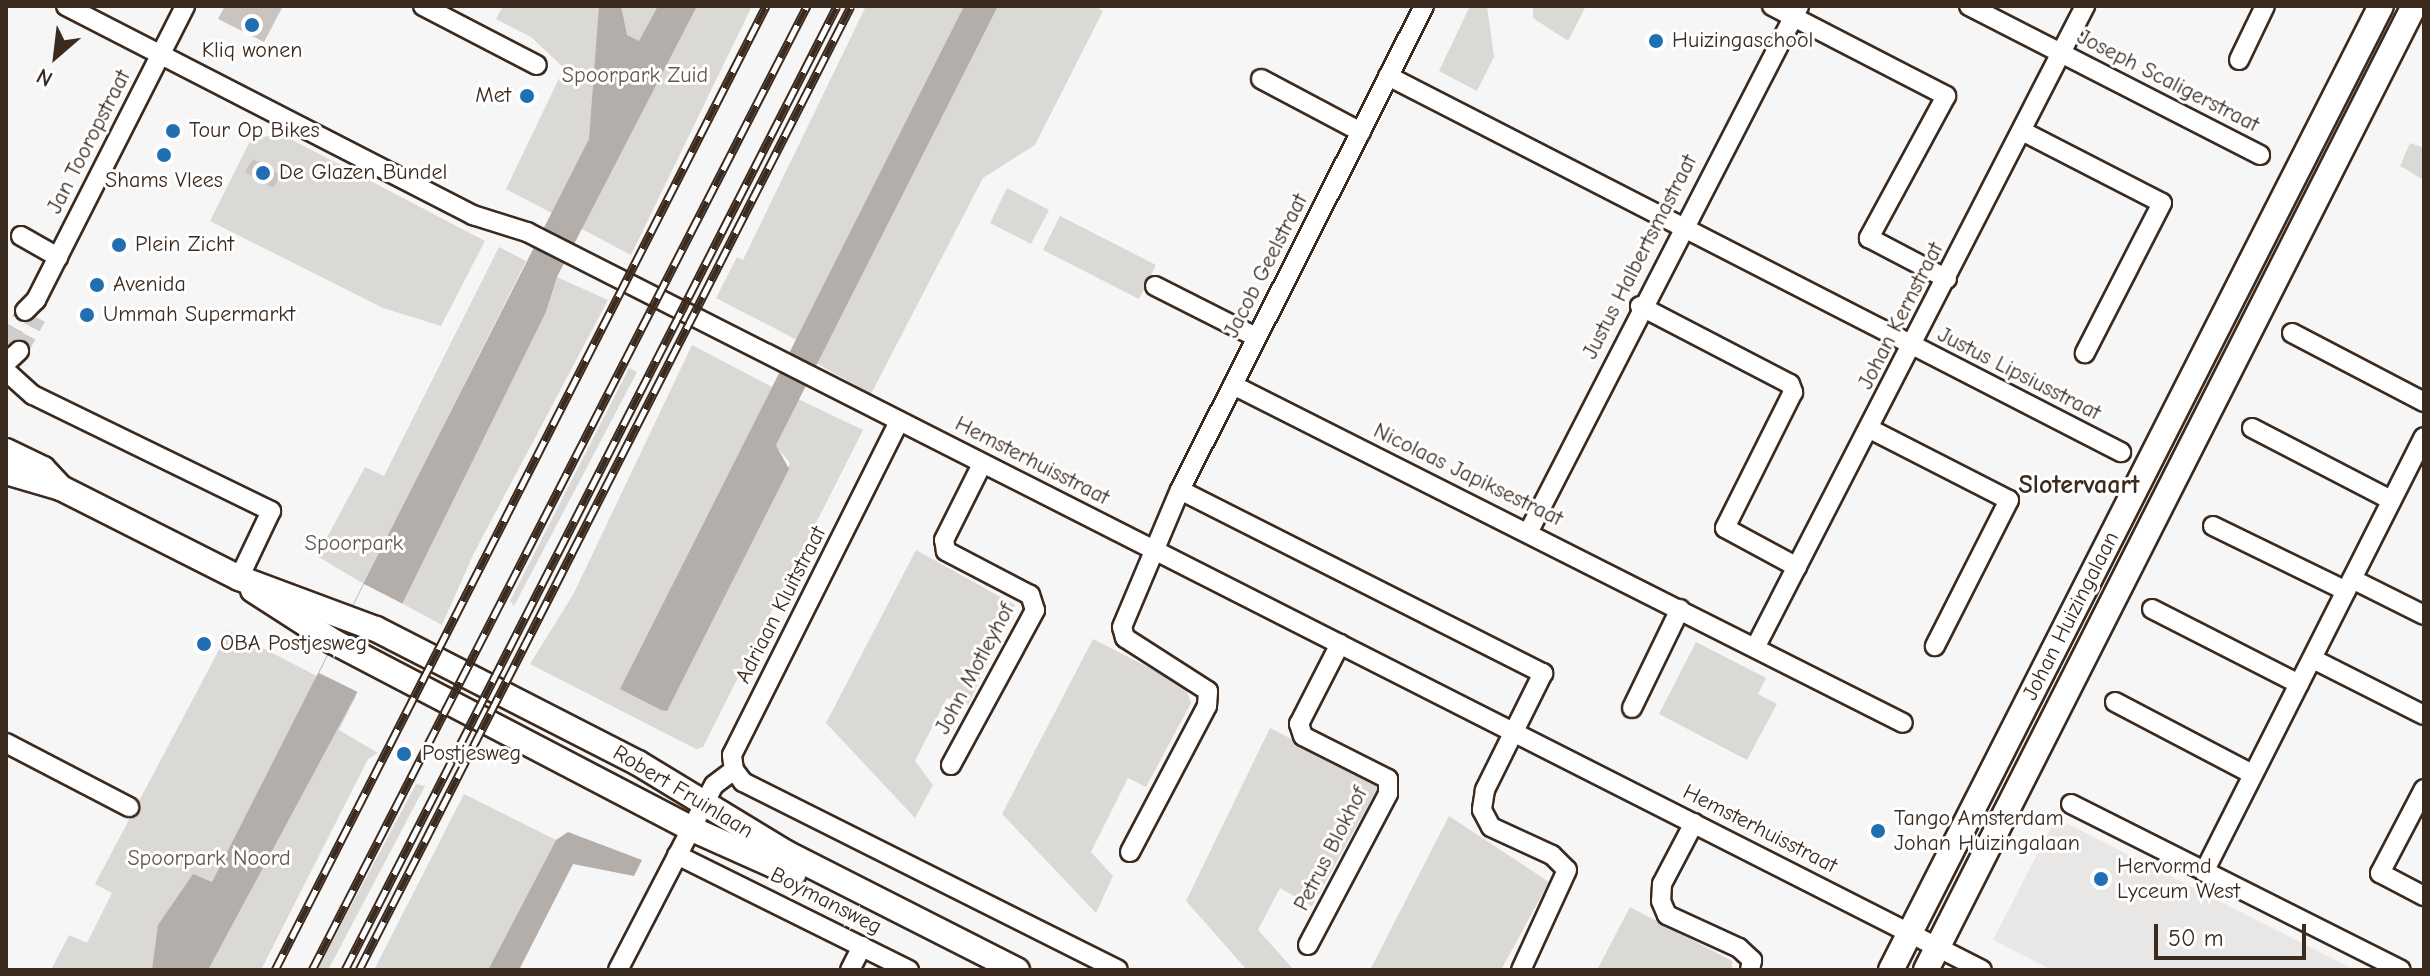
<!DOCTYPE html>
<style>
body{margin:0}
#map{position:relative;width:2430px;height:976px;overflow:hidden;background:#f7f6f6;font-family:"Comic Neue",sans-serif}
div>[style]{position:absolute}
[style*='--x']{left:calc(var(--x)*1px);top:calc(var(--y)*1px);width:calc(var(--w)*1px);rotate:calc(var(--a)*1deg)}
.built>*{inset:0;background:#e9e7e6}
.green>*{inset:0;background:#dbd9d6}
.water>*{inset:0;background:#b4aeaa}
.pier>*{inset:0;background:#f7f6f6}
.building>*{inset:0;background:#c9c3c1}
.street-tunnel>*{height:18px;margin-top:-9px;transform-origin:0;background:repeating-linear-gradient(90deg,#d1cdcb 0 18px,transparent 0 27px)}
.roads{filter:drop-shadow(2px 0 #3b2a1e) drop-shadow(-2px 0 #3b2a1e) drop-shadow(0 2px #3b2a1e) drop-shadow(0 -2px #3b2a1e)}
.street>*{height:18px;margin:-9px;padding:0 9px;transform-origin:9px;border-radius:9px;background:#fff}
.secondary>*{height:24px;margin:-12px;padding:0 12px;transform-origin:12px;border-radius:12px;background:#fff}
.rail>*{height:9px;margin-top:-4.5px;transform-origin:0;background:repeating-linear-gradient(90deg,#fff 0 18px,#3b2a1e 0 36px);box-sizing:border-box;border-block:2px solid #3b2a1e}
.dots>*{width:22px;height:22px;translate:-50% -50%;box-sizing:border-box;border:4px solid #fff;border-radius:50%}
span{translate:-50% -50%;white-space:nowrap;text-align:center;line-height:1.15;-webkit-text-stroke:6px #fff;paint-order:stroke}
.poi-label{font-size:22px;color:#3b2a1e}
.left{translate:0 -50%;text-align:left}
.right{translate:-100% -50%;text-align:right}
.park-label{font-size:22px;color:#63564c}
.street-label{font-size:22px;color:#3b2a1e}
.quarter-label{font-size:26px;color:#3b2a1e;font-weight:700}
.frame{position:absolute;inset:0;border:8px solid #3b2a1e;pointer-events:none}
.north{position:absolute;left:16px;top:16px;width:80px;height:80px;-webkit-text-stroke:6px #fff;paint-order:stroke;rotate:208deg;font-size:22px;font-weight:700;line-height:32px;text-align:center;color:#3b2a1e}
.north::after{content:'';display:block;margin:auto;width:28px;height:36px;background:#3b2a1e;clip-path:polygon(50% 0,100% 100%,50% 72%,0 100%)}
.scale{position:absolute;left:2154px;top:924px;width:152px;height:36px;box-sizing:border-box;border:4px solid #3b2a1e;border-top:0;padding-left:10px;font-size:24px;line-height:28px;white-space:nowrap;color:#3b2a1e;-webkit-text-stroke:6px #fff;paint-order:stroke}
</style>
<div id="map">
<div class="built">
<i style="clip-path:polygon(2056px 818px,2355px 970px,2052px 970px,1993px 940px)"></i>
</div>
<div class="green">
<i style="clip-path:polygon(503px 6px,752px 6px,631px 255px,506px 189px,564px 68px,531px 37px,496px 19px)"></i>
<i style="clip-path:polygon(866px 6px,964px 6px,797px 340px,716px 298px,737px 257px,743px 260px)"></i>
<i style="clip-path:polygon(998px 6px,1093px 6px,1103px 11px,1035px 145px,983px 178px,871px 394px,816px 363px)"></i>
<i style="clip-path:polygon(1470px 6px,1487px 6px,1494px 57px,1477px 91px,1439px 71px)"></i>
<i style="clip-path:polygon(1533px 6px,1586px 6px,1568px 41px,1533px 18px)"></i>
<i style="clip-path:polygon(281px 134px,485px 241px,441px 326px,383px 308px,210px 221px,251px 139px)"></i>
<i style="clip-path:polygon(2410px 143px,2424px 148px,2424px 180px,2400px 166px)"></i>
<i style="clip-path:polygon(1007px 188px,1049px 210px,1031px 244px,990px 223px)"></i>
<i style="clip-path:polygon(1060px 216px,1156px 265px,1139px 299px,1043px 250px)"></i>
<i style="clip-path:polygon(499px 247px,526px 261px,364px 584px,317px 556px,365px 467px,384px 476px)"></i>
<i style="clip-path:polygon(557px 277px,608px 300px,473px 555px,442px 625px,401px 603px,546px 312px)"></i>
<i style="clip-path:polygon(692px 345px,772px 387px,621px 688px,661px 710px,790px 463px,775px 445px,798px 399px,863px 430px,703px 747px,696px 749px,530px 664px,574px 593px)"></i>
<i style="clip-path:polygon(629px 368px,637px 372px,514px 606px,510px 601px)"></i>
<i style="clip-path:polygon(916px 550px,1015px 605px,968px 705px,947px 698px,915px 761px,933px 785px,915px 818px,826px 723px)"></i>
<i style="clip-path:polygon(229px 631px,356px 696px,339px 730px,378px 753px,368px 759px,261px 970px,51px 970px,69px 935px,87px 943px,112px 893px,95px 884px)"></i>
<i style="clip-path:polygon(1093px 639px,1185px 686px,1191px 703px,1146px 787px,1128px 778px,1091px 852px,1113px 876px,1096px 913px,1002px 814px)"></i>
<i style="clip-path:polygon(1696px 642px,1766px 678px,1758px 694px,1777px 704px,1747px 760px,1659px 714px)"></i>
<i style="clip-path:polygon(1270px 728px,1380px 784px,1312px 906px,1280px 888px,1258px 930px,1294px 970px,1247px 970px,1186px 901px)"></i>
<i style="clip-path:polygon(416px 784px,425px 786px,336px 955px,328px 970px,317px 970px)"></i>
<i style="clip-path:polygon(464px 794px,556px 840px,488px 970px,374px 970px)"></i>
<i style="clip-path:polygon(1449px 816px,1549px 882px,1501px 970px,1370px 970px)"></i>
<i style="clip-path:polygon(1630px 907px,1732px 961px,1732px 970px,1597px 970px)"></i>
</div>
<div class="water">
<i style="clip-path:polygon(599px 6px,621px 6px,627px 35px,639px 41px,658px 6px,697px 6px,557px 277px,546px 312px,373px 663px,208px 970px,152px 970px,158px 925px,193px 874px,212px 882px,589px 139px)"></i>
<i style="clip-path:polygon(964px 6px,998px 6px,776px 445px,789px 469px,667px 711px,661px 710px,620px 689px)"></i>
<i style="clip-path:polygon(568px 832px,642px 860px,634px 876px,573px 864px,519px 970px,488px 970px,556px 840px)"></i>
</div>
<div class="pier">
<i style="clip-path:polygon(364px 584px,405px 605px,362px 694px,319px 673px)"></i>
</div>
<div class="building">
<i style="clip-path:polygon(225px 6px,283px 6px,264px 42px,218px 19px)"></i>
<i style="clip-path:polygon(253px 159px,281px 175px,273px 188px,245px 172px)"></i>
</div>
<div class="street-tunnel">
<i style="--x:7;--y:344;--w:38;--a:-61"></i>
<i style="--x:19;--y:351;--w:38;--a:-62"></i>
</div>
<div class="roads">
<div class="street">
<i style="--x:66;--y:6;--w:458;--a:27.2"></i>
<i style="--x:473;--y:215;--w:57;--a:17.5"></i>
<i style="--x:527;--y:232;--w:1631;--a:26.89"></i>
<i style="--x:423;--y:6;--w:128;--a:27.4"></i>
<i style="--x:1772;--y:6;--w:196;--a:27.3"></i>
<i style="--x:1946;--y:96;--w:162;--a:118.5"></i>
<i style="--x:1869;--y:238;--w:88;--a:27.7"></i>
<i style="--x:1969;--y:6;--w:327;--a:27.1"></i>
<i style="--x:2239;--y:60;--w:60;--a:-64.3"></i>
<i style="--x:1388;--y:76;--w:824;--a:27.16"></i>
<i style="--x:1261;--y:79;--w:113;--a:27.9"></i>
<i style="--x:2022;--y:131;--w:157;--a:27.2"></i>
<i style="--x:2162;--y:203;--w:169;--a:117.2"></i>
<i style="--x:21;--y:236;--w:43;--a:29.6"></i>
<i style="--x:1155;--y:286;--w:113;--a:26.8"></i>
<i style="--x:1640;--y:306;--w:169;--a:27.5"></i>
<i style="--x:1790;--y:384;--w:9;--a:69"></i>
<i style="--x:1793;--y:392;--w:152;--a:116.6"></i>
<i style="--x:1725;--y:528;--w:82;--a:28.4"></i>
<i style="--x:25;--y:311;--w:16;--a:-45"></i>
<i style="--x:36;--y:300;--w:330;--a:-63.1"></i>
<i style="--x:2292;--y:333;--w:149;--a:27.6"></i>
<i style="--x:6;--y:363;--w:18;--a:-43"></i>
<i style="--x:6;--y:371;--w:36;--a:42"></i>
<i style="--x:33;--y:395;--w:265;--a:26"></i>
<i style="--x:271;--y:511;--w:74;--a:115.5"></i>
<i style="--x:1233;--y:385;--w:750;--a:26.77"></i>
<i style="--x:2252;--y:428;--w:157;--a:27.4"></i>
<i style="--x:1870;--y:429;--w:156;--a:27.1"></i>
<i style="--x:2009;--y:500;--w:164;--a:116.9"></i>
<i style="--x:1180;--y:490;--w:407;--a:26.8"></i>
<i style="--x:1543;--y:673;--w:131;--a:116.4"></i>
<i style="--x:1485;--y:790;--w:20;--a:99"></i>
<i style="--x:1482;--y:810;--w:19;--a:62"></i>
<i style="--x:1491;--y:827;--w:67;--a:24.7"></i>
<i style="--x:1552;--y:855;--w:21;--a:45"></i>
<i style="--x:1567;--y:870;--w:110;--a:114.7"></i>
<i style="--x:2213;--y:526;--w:148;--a:26"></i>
<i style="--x:1529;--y:531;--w:590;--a:-62.78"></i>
<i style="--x:2352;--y:579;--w:80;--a:26.6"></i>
<i style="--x:2152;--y:609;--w:165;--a:27"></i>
<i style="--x:1756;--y:646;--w:720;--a:-62.79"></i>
<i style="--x:2313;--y:659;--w:124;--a:26.8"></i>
<i style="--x:2115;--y:702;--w:155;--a:27.7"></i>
<i style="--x:1632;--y:708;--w:110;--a:-64.1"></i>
<i style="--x:6;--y:743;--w:139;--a:27.5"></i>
<i style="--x:951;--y:765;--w:176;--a:-61.5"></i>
<i style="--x:1035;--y:610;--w:16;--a:-108"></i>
<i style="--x:1030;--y:595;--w:95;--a:-152.4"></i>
<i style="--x:946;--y:551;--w:11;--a:-100"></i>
<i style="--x:944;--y:540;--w:85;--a:-63.4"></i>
<i style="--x:734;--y:770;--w:15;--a:53"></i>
<i style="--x:743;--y:782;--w:419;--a:26.6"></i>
<i style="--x:2424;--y:789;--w:95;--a:117.6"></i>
<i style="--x:2380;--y:873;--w:50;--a:27.6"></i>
<i style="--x:2071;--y:804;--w:369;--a:26.7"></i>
<i style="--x:1694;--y:823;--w:69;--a:117.7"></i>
<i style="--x:1662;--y:884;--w:17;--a:93"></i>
<i style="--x:1661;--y:901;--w:15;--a:67"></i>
<i style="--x:1667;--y:915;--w:79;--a:24.6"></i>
<i style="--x:1739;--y:948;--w:18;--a:43"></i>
<i style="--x:1752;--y:960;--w:10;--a:101"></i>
<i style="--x:1130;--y:852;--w:165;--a:-62.2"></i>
<i style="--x:1207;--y:706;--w:15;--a:-86"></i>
<i style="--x:1208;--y:691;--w:98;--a:-147.4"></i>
<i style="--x:1125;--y:638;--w:11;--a:-105"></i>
<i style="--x:1122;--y:627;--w:149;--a:-67.1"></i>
<i style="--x:1180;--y:490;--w:542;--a:-63.25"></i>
<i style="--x:677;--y:855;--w:259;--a:26.4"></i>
<i style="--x:2204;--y:872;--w:487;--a:-63.2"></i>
<i style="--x:1308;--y:945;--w:171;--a:-62.1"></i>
<i style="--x:1388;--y:794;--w:15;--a:-90"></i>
<i style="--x:1388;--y:779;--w:95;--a:-153.2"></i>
<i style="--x:1303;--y:736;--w:13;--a:-108"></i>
<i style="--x:1299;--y:724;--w:90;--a:-62.9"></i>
<i style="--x:618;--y:970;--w:208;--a:-62.6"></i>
<i style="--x:714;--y:785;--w:25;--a:-37"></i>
<i style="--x:734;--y:770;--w:15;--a:-98"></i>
<i style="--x:732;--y:755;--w:373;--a:-63.4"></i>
<i style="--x:850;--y:970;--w:27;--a:-63"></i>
</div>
<div class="secondary">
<i style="--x:6;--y:451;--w:41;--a:25.9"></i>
<i style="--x:43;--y:469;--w:26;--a:47"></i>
<i style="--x:61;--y:488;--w:199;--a:26.8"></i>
<i style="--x:239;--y:578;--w:146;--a:20.4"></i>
<i style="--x:376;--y:629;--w:294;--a:27.1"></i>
<i style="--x:638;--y:763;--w:173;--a:31.3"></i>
<i style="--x:786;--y:853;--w:259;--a:26.9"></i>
<i style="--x:6;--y:472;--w:57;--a:16.2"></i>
<i style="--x:253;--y:590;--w:96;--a:32.7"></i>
<i style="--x:334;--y:642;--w:404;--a:27.6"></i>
<i style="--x:692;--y:829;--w:111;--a:24"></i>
<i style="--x:1891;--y:970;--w:1081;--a:-63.06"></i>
<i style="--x:1926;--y:970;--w:1080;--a:-63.15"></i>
</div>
</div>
<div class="rail">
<i style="--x:275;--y:970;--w:1082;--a:-63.01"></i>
<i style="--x:312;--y:970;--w:1084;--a:-62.82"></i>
<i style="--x:345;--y:970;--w:1082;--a:-62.96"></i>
<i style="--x:359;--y:970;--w:1082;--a:-62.96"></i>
</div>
<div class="dots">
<i style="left:252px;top:25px;background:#1f6fb2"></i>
<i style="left:1656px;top:41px;background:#1f6fb2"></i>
<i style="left:527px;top:96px;background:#1f6fb2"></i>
<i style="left:173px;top:131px;background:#1f6fb2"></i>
<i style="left:164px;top:155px;background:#1f6fb2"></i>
<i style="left:263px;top:173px;background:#1f6fb2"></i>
<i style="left:119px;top:245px;background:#1f6fb2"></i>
<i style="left:97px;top:285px;background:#1f6fb2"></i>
<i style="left:87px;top:315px;background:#1f6fb2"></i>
<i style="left:204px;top:644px;background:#1f6fb2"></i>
<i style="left:404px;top:754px;background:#1f6fb2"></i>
<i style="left:1878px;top:831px;background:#1f6fb2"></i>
<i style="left:2101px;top:879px;background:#1f6fb2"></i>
</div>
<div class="poi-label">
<span class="left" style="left:1672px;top:41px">Huizingaschool</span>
<span style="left:252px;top:51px">Kliq wonen</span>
<span class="right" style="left:511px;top:96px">Met</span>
<span class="left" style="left:189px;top:131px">Tour Op Bikes</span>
<span class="left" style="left:279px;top:173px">De Glazen Bundel</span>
<span style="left:164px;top:181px">Shams Vlees</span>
<span class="left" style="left:135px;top:245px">Plein Zicht</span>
<span class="left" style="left:113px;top:285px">Avenida</span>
<span class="left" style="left:103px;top:315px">Ummah Supermarkt</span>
<span class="left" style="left:220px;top:644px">OBA Postjesweg</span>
<span class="left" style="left:422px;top:754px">Postjesweg</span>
<span class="left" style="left:1894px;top:831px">Tango Amsterdam<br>Johan Huizingalaan</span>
<span class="left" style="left:2117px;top:879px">Hervormd<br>Lyceum West</span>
</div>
<div class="park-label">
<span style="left:635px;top:76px">Spoorpark Zuid</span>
<span style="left:354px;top:544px">Spoorpark</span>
<span style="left:209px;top:859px">Spoorpark Noord</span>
</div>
<div class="street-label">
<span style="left:2168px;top:81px;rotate:27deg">Joseph Scaligerstraat</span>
<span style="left:89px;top:142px;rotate:-63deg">Jan Tooropstraat</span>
<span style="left:1640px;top:257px;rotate:-63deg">Justus Halbertsmastraat</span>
<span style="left:1266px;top:266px;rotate:-63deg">Jacob Geelstraat</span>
<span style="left:1901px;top:316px;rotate:-63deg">Johan Kernstraat</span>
<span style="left:2019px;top:374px;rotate:27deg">Justus Lipsiusstraat</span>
<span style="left:1032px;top:461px;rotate:27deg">Hemsterhuisstraat</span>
<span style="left:1468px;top:475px;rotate:26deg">Nicolaas Japiksestraat</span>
<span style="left:781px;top:605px;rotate:-63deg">Adriaan Kluitstraat</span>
<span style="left:2071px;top:616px;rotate:-63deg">Johan Huizingalaan</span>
<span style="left:975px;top:669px;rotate:-62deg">John Motleyhof</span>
<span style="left:683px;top:792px;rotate:31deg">Robert Fruinlaan</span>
<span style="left:1760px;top:829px;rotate:27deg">Hemsterhuisstraat</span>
<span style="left:1331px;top:849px;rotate:-63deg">Petrus Blokhof</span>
<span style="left:826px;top:901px;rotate:27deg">Boymansweg</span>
</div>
<div class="quarter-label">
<span style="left:2079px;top:486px">Slotervaart</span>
</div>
<div class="frame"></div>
<div class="north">N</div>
<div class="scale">50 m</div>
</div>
